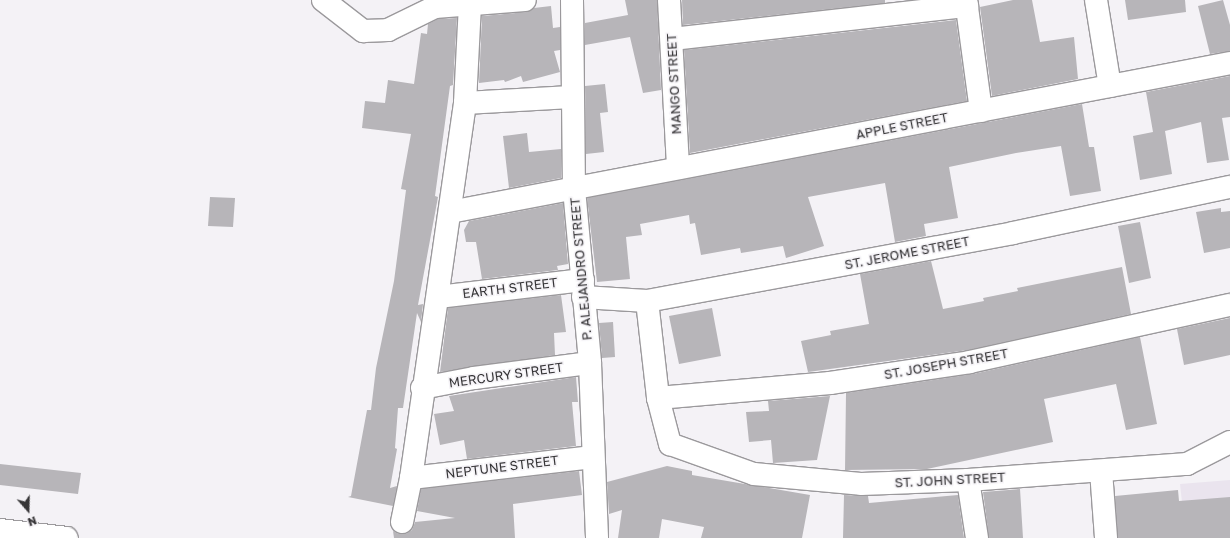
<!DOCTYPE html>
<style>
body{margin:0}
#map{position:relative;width:1230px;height:538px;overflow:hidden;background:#f4f2f6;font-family:"Golos Text",sans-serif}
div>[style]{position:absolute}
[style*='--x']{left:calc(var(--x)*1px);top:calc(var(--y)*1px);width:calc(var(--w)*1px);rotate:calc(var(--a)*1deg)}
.built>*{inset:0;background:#eae4ee}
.building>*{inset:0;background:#b7b5b9}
.roads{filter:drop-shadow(1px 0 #9b999c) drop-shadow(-1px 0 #9b999c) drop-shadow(0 1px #9b999c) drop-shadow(0 -1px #9b999c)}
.minor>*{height:22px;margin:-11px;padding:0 11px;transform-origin:11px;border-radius:11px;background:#fff}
span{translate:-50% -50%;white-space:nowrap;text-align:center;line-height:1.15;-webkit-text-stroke:3px #f4f2f6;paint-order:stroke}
.street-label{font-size:13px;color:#363537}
.north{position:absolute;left:8px;top:490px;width:40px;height:40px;-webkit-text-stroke:3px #f4f2f6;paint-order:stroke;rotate:160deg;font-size:11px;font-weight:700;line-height:16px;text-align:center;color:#363537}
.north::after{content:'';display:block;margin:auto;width:14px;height:18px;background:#363537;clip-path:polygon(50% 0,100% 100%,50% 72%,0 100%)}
</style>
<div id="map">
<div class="built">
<i style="clip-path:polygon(1230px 480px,1230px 538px,1186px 538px,1180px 484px)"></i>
</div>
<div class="building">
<i style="clip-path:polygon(625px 0,657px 0,661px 90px,643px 93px,630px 37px,585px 45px,585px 23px,628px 15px)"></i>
<i style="clip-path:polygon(682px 0,885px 0,885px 3px,683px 25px)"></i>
<i style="clip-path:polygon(1013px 0,1032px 0,1040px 42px,1074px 37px,1078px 79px,992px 96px,980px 7px)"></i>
<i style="clip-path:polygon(1125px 0,1185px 0,1186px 12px,1128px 20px)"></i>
<i style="clip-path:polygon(1223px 0,1230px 25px,1230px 51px,1210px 54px,1198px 6px)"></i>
<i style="clip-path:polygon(551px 6px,553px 28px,560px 27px,560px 50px,554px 51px,560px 72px,523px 82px,521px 76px,505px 82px,504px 80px,479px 83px,482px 16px,526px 12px,534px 8px)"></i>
<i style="clip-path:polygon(457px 18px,453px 85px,450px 86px,435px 196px,438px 197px,418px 305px,423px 304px,421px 322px,417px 313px,403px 408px,398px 408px,395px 448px,397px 449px,390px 488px,397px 486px,393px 506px,348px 497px,351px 496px,367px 410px,371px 410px,376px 368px,394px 281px,406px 190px,401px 189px,411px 134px,362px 128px,365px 101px,385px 103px,388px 80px,414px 84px,421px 33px,427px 34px,428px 24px,438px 19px)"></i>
<i style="clip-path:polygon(956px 20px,967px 101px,690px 153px,684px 50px)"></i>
<i style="clip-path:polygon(1230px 76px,1230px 117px,1222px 118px,1229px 160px,1207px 163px,1201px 122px,1165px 131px,1172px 174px,1140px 180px,1133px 136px,1153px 132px,1146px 92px)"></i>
<i style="clip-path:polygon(605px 84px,608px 112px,600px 113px,604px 152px,586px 154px,585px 86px)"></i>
<i style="clip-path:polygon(1082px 104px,1089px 147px,1094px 147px,1101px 191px,1070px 196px,1061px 146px,1016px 153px,949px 167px,958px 218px,924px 224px,926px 236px,895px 242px,885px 183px,808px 197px,824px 246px,786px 258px,783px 246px,741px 253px,740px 248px,701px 255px,695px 223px,690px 224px,689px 215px,640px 224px,642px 235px,626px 237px,630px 279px,597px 282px,587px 198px)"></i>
<i style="clip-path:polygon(527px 133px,529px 152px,561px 149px,561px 178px,509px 188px,503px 136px)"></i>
<i style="clip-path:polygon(210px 197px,235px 198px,233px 227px,208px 226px)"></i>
<i style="clip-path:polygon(563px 203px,568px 264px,557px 266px,558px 270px,482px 279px,476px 242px,466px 242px,464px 230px,469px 221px)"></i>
<i style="clip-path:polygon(1221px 208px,1221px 212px,1230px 211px,1230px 248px,1204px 253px,1196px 212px)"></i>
<i style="clip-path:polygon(1140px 222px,1151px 278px,1129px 283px,1118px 226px)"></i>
<i style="clip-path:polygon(931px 261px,943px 309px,984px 301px,983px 298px,1018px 291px,1017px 288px,1122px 267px,1131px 314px,968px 350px,808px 372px,801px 341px,831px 335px,830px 331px,869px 324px,860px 274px)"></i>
<i style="clip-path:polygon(561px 295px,566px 332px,554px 333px,555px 355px,440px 372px,448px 308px)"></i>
<i style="clip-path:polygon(712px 308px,721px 356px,679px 364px,669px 316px)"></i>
<i style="clip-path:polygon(1230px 318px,1230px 355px,1184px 365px,1177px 329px)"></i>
<i style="clip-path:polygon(613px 322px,615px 357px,602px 358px,599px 323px)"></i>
<i style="clip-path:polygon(1140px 337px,1157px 424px,1126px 430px,1116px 384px,1044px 399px,1053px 442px,927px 469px,845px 470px,846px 393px,973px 374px)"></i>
<i style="clip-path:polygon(576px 377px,578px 402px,572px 402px,576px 446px,467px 459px,464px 440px,440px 445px,434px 414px,454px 411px,449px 396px)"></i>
<i style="clip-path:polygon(830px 396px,817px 460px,773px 463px,771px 440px,749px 442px,746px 412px,769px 411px,768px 401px)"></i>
<i style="clip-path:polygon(0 464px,81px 473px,78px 494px,0 485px)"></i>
<i style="clip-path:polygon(667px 466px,692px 471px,692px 475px,810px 495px,802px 538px,701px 538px,704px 527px,662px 519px,659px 538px,618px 538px,622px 510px,609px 514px,607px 482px)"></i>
<i style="clip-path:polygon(579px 471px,582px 495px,513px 504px,515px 538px,394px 538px,393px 531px,399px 534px,406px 534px,412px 530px,415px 522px,455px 518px,417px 511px,421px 489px)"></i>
<i style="clip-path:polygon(1020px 489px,1023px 538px,989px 538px,983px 492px)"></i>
<i style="clip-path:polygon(1178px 490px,1179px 501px,1230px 497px,1230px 538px,1118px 538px,1115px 496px)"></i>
<i style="clip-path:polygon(844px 495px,868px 496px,869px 503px,958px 495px,964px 538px,843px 538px)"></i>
</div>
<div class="roads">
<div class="minor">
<i style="--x:323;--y:0;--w:51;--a:37.8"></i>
<i style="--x:363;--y:31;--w:25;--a:-2"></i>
<i style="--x:388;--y:30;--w:52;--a:-26.1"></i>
<i style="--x:435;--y:7;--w:90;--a:-4.4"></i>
<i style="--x:572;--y:0;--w:189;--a:89.4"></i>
<i style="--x:574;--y:189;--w:175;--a:84.7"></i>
<i style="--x:590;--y:363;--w:175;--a:87.7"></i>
<i style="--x:669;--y:0;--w:168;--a:86.9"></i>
<i style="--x:966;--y:0;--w:112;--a:82.3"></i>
<i style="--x:1096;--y:0;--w:87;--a:80.8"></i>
<i style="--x:672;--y:39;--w:297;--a:-6.4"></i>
<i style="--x:465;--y:103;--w:106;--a:-3.2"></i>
<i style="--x:450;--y:212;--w:794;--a:-10.81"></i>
<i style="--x:438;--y:297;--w:146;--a:-6.7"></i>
<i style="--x:583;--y:297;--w:64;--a:3.6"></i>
<i style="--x:647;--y:301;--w:372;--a:-10.5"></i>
<i style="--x:1013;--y:233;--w:222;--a:-12"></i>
<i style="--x:647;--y:301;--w:98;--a:83.5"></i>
<i style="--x:658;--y:398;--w:48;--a:75.4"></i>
<i style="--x:670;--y:444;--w:89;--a:19.7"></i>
<i style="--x:754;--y:474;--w:107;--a:5.3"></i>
<i style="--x:861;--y:484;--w:107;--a:-2.1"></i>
<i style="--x:968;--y:480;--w:220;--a:-4.2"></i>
<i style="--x:1187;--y:464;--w:48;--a:-27.1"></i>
<i style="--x:422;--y:388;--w:53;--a:-10.9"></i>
<i style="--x:474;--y:378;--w:117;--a:-7.4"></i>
<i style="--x:658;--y:398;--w:173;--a:-5"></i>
<i style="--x:830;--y:383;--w:142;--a:-8.5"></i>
<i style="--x:970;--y:362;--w:266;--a:-12.4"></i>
<i style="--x:1101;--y:471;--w:67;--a:85.7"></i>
<i style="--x:411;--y:478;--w:183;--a:-6.6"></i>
<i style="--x:968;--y:480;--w:59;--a:81.2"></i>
<i style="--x:402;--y:522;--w:45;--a:-78.4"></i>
<i style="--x:411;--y:478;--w:379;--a:-81.8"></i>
<i style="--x:465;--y:103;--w:99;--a:-87.1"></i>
<i style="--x:0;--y:530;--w:67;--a:6.8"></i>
</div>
</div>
<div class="street-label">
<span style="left:674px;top:84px;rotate:-93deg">MANGO STREET</span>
<span style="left:902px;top:126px;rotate:-11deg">APPLE STREET</span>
<span style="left:907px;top:253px;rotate:-11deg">ST. JEROME STREET</span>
<span style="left:581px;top:269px;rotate:-95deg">P. ALEJANDRO STREET</span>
<span style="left:510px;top:288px;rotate:-7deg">EARTH STREET</span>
<span style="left:946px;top:364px;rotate:-10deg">ST. JOSEPH STREET</span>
<span style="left:506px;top:375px;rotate:-8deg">MERCURY STREET</span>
<span style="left:502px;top:467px;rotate:-7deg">NEPTUNE STREET</span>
<span style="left:950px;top:480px;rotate:-3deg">ST. JOHN STREET</span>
</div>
<div class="north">N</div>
</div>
